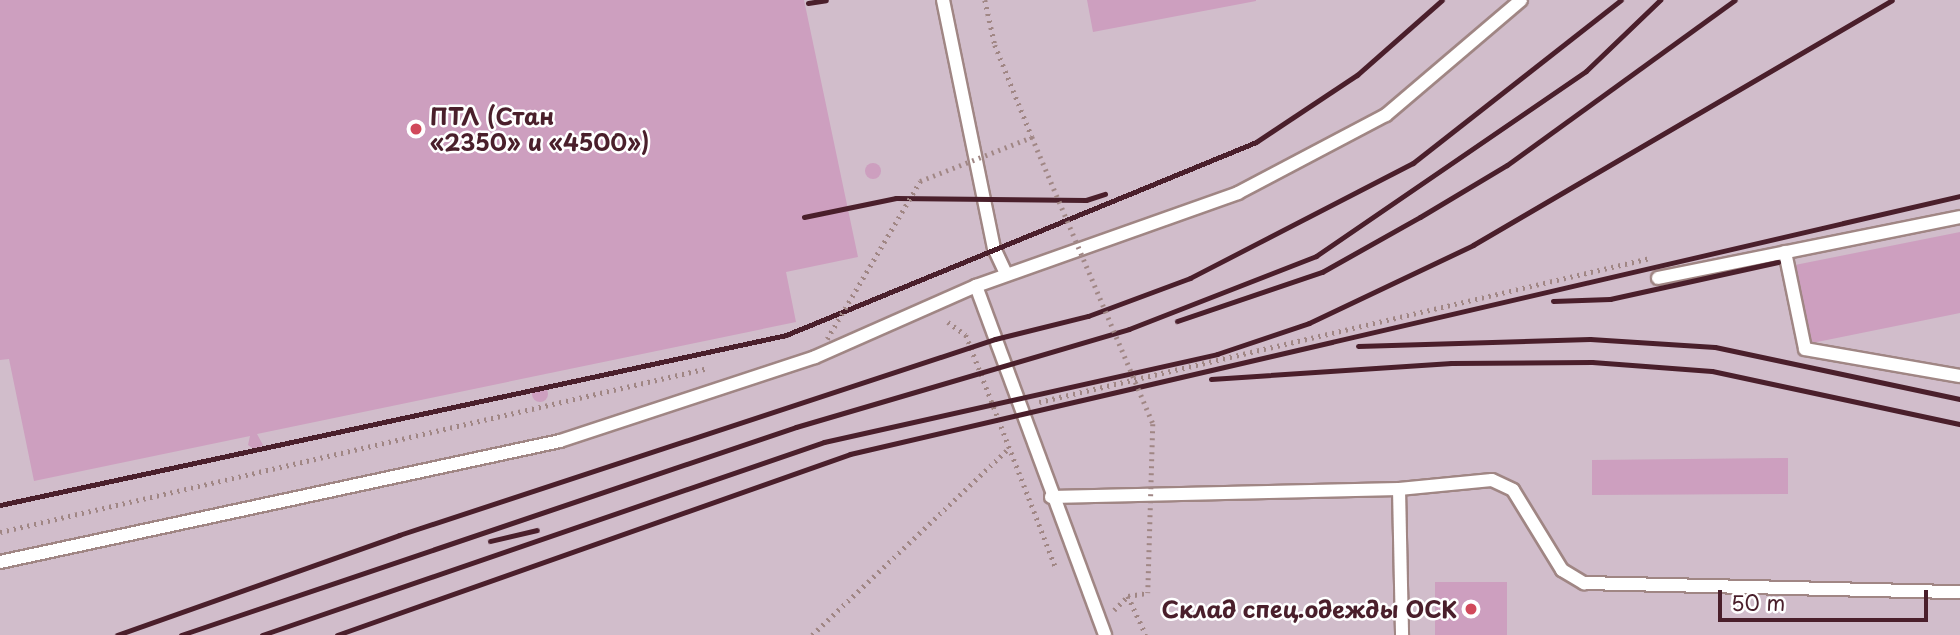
<!DOCTYPE html>
<meta charset="utf-8">
<style>
body{margin:0}
#map{position:relative;width:1960px;height:635px;overflow:hidden;background:#f7eddc;font-family:"Playpen Sans",sans-serif}
div>[style]{position:absolute}
[style*='--x']{left:calc(var(--x)*1px);top:calc(var(--y)*1px);width:calc(var(--w)*1px);rotate:calc(var(--a)*1deg)}
.industrial>*{inset:0;background:#d1bdcb}
.building>*{inset:0;background:#cd9fbf}
.round{border-radius:50%}
.path>*{height:4.5px;margin-top:-2.25px;transform-origin:0;background:repeating-linear-gradient(90deg,#a08684 0 2px,transparent 0 7px)}
.roads{filter:drop-shadow(2px 0 #a08684) drop-shadow(-2px 0 #a08684) drop-shadow(0 2px #a08684) drop-shadow(0 -2px #a08684)}
.lane>*{height:12px;margin:-6px;padding:0 6px;transform-origin:6px;border-radius:6px;background:#fff}
.rail>*{height:5px;margin:-2.5px;padding:0 2.5px;transform-origin:2.5px;border-radius:2.5px;background:#4a1f2b}
.path-bridge>*{height:4.5px;margin-top:-2.25px;transform-origin:0;background:repeating-linear-gradient(90deg,#a08684 0 2px,transparent 0 7px)}
.dots>*{width:19px;height:19px;translate:-50% -50%;box-sizing:border-box;border:4px solid #fff;border-radius:50%}
span{translate:-50% -50%;white-space:nowrap;text-align:center;line-height:1.15;-webkit-text-stroke:5px #fff;paint-order:stroke}
.poi-label{font-size:23px;color:#4a1f2b;font-weight:700}
.left{translate:0 -50%;text-align:left}
.right{translate:-100% -50%;text-align:right}
.scale{position:absolute;left:1718px;top:590px;width:210px;height:32px;box-sizing:border-box;border:4px solid #4a1f2b;border-top:0;padding-left:9px;font-size:21px;line-height:24px;white-space:nowrap;color:#4a1f2b;-webkit-text-stroke:5px #fff;paint-order:stroke}
</style>
<div id="map">
<div class="industrial">
<i style="clip-path:polygon(0 0,1960px 0,1960px 635px,0 635px)"></i>
</div>
<div class="building">
<i style="clip-path:polygon(0 0,804px 0,858px 257px,786px 272px,796px 322px,257px 434px,263px 445px,255px 450px,248px 445px,250px 436px,34px 481px,9px 359px,0 360px)"></i>
<i style="clip-path:polygon(1087px 0,1256px 0,1256px 1px,1093px 32px)"></i>
<i class="round" style="left:865px;top:163px;width:16px;height:16px"></i>
<i style="clip-path:polygon(1960px 232px,1960px 313px,1812px 343px,1795px 265px)"></i>
<i class="round" style="left:532px;top:386px;width:16px;height:16px"></i>
<i style="clip-path:polygon(1788px 458px,1788px 494px,1592px 495px,1592px 460px)"></i>
<i style="clip-path:polygon(1435px 582px,1507px 582px,1507px 635px,1435px 635px)"></i>
</div>
<div class="path">
<i style="--x:985;--y:0;--w:46;--a:77.5"></i>
<i style="--x:995;--y:45;--w:99;--a:68.1"></i>
<i style="--x:948;--y:322;--w:22;--a:36"></i>
<i style="--x:966;--y:335;--w:248;--a:68.9"></i>
<i style="--x:1039;--y:402;--w:628;--a:-13.26"></i>
<i style="--x:0;--y:532;--w:727;--a:-13.04"></i>
<i style="--x:1128;--y:596;--w:20;--a:-9"></i>
<i style="--x:1114;--y:610;--w:20;--a:-45"></i>
<i style="--x:1128;--y:596;--w:43;--a:65.2"></i>
<i style="--x:812;--y:635;--w:269;--a:-43.5"></i>
</div>
<div class="roads">
<div class="lane">
<i style="--x:943;--y:0;--w:253;--a:78.4"></i>
<i style="--x:994;--y:248;--w:29;--a:65"></i>
<i style="--x:1785;--y:252;--w:99;--a:78.3"></i>
<i style="--x:1805;--y:349;--w:157;--a:9.9"></i>
<i style="--x:1658;--y:278;--w:308;--a:-11.4"></i>
<i style="--x:976;--y:286;--w:372;--a:69.7"></i>
<i style="--x:1399;--y:489;--w:146;--a:88.8"></i>
<i style="--x:1051;--y:497;--w:348;--a:-1.3"></i>
<i style="--x:1399;--y:489;--w:93;--a:-5.5"></i>
<i style="--x:1492;--y:480;--w:23;--a:25"></i>
<i style="--x:1513;--y:490;--w:94;--a:58.5"></i>
<i style="--x:1562;--y:570;--w:26;--a:31"></i>
<i style="--x:1584;--y:583;--w:376;--a:1.4"></i>
<i style="--x:0;--y:562;--w:573;--a:-12.19"></i>
<i style="--x:560;--y:441;--w:268;--a:-18.2"></i>
<i style="--x:815;--y:357;--w:176;--a:-23.8"></i>
<i style="--x:976;--y:286;--w:278;--a:-19.5"></i>
<i style="--x:1238;--y:193;--w:167;--a:-27.8"></i>
<i style="--x:1386;--y:115;--w:177;--a:-40.4"></i>
</div>
</div>
<div class="rail">
<i style="--x:808;--y:3;--w:18;--a:-9"></i>
<i style="--x:804;--y:217;--w:94;--a:-11.7"></i>
<i style="--x:896;--y:198;--w:190;--a:0.6"></i>
<i style="--x:1086;--y:200;--w:20;--a:-18"></i>
<i style="--x:1553;--y:301;--w:57;--a:-2"></i>
<i style="--x:1610;--y:299;--w:172;--a:-12.4"></i>
<i style="--x:1177;--y:321;--w:153;--a:-18.7"></i>
<i style="--x:1322;--y:272;--w:112;--a:-29.3"></i>
<i style="--x:1420;--y:217;--w:101;--a:-30.9"></i>
<i style="--x:1507;--y:165;--w:281;--a:-35.9"></i>
<i style="--x:1358;--y:346;--w:232;--a:-1.7"></i>
<i style="--x:1590;--y:339;--w:125;--a:3.7"></i>
<i style="--x:1715;--y:347;--w:250;--a:12"></i>
<i style="--x:1211;--y:379;--w:241;--a:-3.8"></i>
<i style="--x:1451;--y:363;--w:141;--a:-0.4"></i>
<i style="--x:1592;--y:362;--w:120;--a:4.3"></i>
<i style="--x:1712;--y:371;--w:254;--a:12.1"></i>
<i style="--x:0;--y:505;--w:804;--a:-12.2"></i>
<i style="--x:786;--y:335;--w:508;--a:-22.32"></i>
<i style="--x:1256;--y:142;--w:121;--a:-33.6"></i>
<i style="--x:1357;--y:75;--w:113;--a:-41.4"></i>
<i style="--x:490;--y:541;--w:48;--a:-13.2"></i>
<i style="--x:117;--y:635;--w:299;--a:-19.5"></i>
<i style="--x:399;--y:535;--w:627;--a:-18.2"></i>
<i style="--x:995;--y:339;--w:96;--a:-13.9"></i>
<i style="--x:1088;--y:316;--w:109;--a:-20.4"></i>
<i style="--x:1190;--y:278;--w:251;--a:-27.3"></i>
<i style="--x:1413;--y:163;--w:264;--a:-38.1"></i>
<i style="--x:181;--y:635;--w:649;--a:-18.69"></i>
<i style="--x:796;--y:427;--w:347;--a:-16.4"></i>
<i style="--x:1129;--y:329;--w:201;--a:-21.3"></i>
<i style="--x:1316;--y:256;--w:327;--a:-34.4"></i>
<i style="--x:1586;--y:71;--w:103;--a:-43.8"></i>
<i style="--x:262;--y:635;--w:594;--a:-18.95"></i>
<i style="--x:824;--y:442;--w:403;--a:-12.6"></i>
<i style="--x:1217;--y:354;--w:97;--a:-18.6"></i>
<i style="--x:1309;--y:323;--w:182;--a:-25.4"></i>
<i style="--x:1473;--y:245;--w:485;--a:-30.3"></i>
<i style="--x:337;--y:635;--w:544;--a:-19.43"></i>
<i style="--x:850;--y:454;--w:1140;--a:-13.09"></i>
</div>
<div class="path-bridge">
<i style="--x:827;--y:339;--w:183;--a:-59.5"></i>
<i style="--x:920;--y:181;--w:120;--a:-21.4"></i>
<i style="--x:1032;--y:137;--w:311;--a:67.1"></i>
<i style="--x:1153;--y:424;--w:169;--a:91.7"></i>
</div>
<div class="dots">
<i style="left:416px;top:129px;background:#d1495b"></i>
<i style="left:1471px;top:609px;background:#d1495b"></i>
</div>
<div class="poi-label">
<span class="left" style="left:430px;top:129px">ПТЛ (Стан<br>«2350» и «4500»)</span>
<span class="right" style="left:1457px;top:609px">Склад спец.одежды ОСК</span>
</div>
<div class="scale">50 m</div>
</div>
